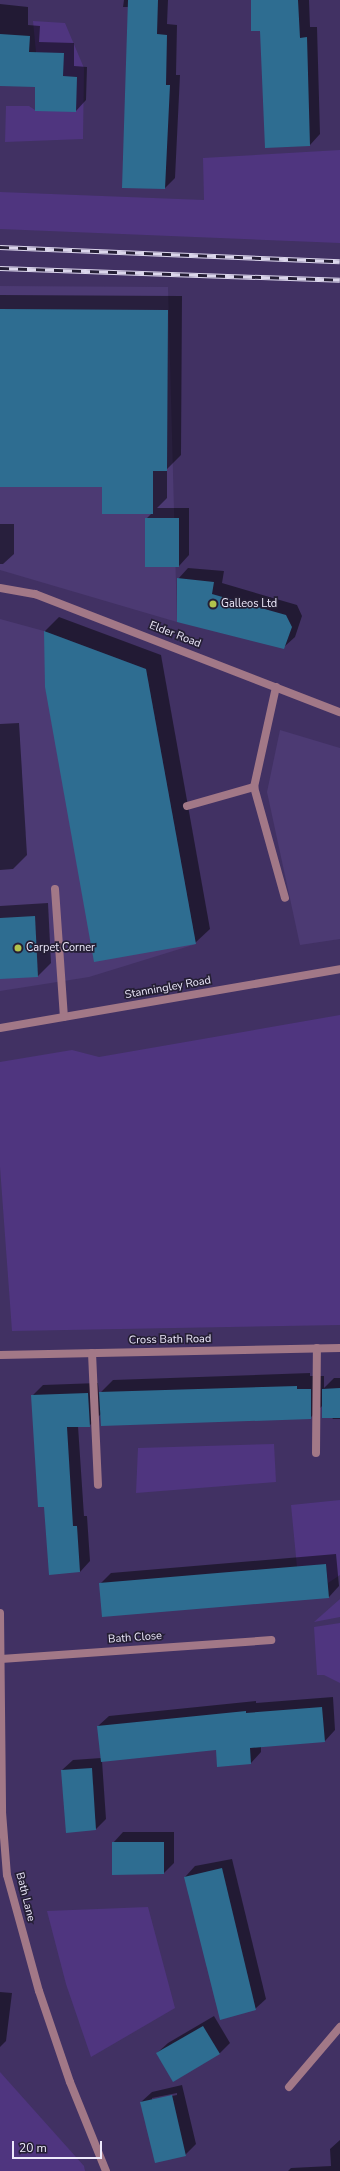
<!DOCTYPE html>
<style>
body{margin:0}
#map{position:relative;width:340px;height:2171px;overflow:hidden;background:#413163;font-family:"Nunito Sans",sans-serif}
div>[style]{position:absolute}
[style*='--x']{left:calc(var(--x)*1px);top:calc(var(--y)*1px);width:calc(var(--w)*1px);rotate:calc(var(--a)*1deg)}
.built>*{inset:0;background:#4c3a73}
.green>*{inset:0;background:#4f357f}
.shadow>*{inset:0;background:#0007}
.building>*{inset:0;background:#2e6d91}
.service>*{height:8px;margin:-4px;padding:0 4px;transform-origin:4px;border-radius:4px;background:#a27887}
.minor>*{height:8px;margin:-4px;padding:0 4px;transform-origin:4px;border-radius:4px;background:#a27887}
.tertiary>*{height:8px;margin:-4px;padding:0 4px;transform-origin:4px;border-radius:4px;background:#a27887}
.rail>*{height:4.5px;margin-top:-2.25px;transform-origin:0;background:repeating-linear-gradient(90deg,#251f35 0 9px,#dbd6eb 0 18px);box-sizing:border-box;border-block:1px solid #dbd6eb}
.dots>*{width:11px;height:11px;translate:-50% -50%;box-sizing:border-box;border:2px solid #251f35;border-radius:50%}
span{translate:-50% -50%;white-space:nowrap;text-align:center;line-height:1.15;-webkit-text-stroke:3.5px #251f35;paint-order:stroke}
.poi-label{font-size:11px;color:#ede9fb}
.left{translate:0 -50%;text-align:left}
.street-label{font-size:11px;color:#ede9fb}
.scale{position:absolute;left:12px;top:2141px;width:90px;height:18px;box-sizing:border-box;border:2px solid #ede9fb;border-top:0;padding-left:5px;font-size:12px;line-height:14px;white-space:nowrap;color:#ede9fb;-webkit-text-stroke:3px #251f35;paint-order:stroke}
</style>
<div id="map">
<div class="built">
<i style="clip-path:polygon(0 286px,168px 287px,177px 622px,0 570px)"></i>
<i style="clip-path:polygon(0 619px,44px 631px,146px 669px,196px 944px,89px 977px,0 991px)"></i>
<i style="clip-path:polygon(280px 730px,340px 748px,340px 939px,300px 945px,267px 792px)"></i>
</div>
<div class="green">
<i style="clip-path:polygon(33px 21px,65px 23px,84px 68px,83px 139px,5px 142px,6px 106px,29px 106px,35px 110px,36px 52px)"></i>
<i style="clip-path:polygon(340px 150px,340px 243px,0 229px,0 192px,204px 200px,203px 158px)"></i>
<i style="clip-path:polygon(340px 1015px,340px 1325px,12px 1331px,0 1167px,0 1062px,72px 1050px,99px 1057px)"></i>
<i style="clip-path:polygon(274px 1444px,276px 1482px,136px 1493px,138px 1448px)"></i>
<i style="clip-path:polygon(340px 1500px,340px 1575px,328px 1583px,326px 1564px,297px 1567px,291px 1505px)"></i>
<i style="clip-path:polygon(340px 1599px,340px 1617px,314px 1622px)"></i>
<i style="clip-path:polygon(340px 1623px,340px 1683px,324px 1675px,317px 1675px,314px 1627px)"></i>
<i style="clip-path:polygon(148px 1907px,175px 2008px,91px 2057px,66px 1984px,47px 1911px)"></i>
<i style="clip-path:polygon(0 2072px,84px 2166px,85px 2171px,0 2171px)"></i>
</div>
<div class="shadow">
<i style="clip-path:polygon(124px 0,168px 0,167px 24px,177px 25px,176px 75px,180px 75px,175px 178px,165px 188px,129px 7px,123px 7px)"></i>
<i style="clip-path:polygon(251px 0,309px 0,310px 27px,317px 27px,320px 134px,310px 145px,261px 30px)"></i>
<i style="clip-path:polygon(0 4px,28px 7px,28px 25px,40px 26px,39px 42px,74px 43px,74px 66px,87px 67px,86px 100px,76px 111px,36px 86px,0 85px)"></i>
<i style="clip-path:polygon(0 295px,182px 296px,181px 455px,167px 469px,167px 498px,157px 508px,189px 508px,189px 555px,179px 566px,146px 519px,152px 513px,104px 486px,0 486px)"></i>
<i style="clip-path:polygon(0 524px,14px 524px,14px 554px,3px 564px,0 564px)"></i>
<i style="clip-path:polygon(188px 568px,224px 571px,222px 583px,297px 605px,302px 616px,295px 637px,284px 647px,178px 579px)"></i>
<i style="clip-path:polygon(59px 617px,161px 655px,210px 929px,195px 943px,46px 687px,45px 631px)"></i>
<i style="clip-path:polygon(19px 723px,27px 855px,13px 869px,0 870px,0 724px)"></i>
<i style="clip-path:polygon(48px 903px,51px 963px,38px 976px,0 978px,0 906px)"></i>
<i style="clip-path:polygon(310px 1373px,310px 1376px,324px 1376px,324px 1388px,334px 1378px,340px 1378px,340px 1419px,333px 1419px,323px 1405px,310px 1418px,101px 1414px,89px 1426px,78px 1426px,84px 1516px,87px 1516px,90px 1561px,80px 1572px,45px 1506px,32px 1396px,43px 1385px,98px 1383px,99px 1394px,113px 1380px)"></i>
<i style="clip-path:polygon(336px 1554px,339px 1586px,329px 1597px,100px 1584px,111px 1573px)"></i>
<i style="clip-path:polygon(333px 1697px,335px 1730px,325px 1741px,261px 1746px,261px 1752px,251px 1763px,217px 1749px,102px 1761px,106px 1819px,96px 1829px,62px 1770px,73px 1760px,101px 1758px,98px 1726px,109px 1716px,256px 1701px,256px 1703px)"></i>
<i style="clip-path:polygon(123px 1832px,174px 1832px,174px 1863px,164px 1873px,113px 1843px)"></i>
<i style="clip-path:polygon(232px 1859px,266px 1999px,255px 2009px,185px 1877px,195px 1866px)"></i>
<i style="clip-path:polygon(0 1992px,12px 1993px,6px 2041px,0 2047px)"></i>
<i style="clip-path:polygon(214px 2016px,230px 2043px,219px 2054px,157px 2053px,168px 2043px)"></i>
<i style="clip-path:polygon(evenodd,182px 2085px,196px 2144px,185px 2155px,141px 2102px,152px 2092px,182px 2085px,177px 2093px,177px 2095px,152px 2100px,152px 2098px,177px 2093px)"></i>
<i style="clip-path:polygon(340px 2140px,340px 2171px,288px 2171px,291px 2168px,331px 2166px,330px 2149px)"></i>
</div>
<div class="building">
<i style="clip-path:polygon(128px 0,158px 0,157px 34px,167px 35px,166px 85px,170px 85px,165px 189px,122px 188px)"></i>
<i style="clip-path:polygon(251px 0,298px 0,300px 38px,307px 37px,310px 146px,265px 148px,260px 31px,251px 31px)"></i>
<i style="clip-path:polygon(0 34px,30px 36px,29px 52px,64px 53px,63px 76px,77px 77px,76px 112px,35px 111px,35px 87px,0 86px)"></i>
<i style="clip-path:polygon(0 309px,168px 310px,167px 471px,153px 471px,153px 514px,102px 514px,102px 487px,0 487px)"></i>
<i style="clip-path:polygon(145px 518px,179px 518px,179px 567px,145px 567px)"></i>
<i style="clip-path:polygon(177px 578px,214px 582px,212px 594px,286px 615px,292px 627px,284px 649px,177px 622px)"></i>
<i style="clip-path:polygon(44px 631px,146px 669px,196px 944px,94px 962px,45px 687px)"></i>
<i style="clip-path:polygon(35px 916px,38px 977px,0 979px,0 918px)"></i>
<i style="clip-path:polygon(297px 1386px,297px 1389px,311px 1389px,311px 1419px,101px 1426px,99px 1392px)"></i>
<i style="clip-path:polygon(340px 1388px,340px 1418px,322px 1418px,322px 1389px)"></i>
<i style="clip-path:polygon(88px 1393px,90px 1427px,67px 1427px,73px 1526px,77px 1526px,80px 1572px,49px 1575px,44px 1507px,38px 1507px,31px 1395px)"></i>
<i style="clip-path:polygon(326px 1564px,329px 1598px,102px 1617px,99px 1583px)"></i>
<i style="clip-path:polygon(322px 1707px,325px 1742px,250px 1748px,251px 1764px,217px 1767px,216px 1750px,101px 1762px,97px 1726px,246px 1711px,246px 1713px)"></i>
<i style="clip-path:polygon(92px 1768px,96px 1830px,66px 1833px,61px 1770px)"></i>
<i style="clip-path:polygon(112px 1842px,164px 1842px,164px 1874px,112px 1875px)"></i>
<i style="clip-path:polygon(222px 1868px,256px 2010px,220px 2020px,184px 1877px)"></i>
<i style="clip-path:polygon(203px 2026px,220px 2054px,173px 2082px,156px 2053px)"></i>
<i style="clip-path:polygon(172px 2095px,186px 2156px,155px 2163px,140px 2102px)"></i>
</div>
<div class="service">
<i style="--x:276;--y:687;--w:102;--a:102.4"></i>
<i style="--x:254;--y:787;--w:115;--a:74.4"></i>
<i style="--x:187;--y:806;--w:70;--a:-15.8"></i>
<i style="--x:55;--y:889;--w:128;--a:86"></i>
<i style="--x:92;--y:1353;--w:132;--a:87.4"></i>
<i style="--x:316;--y:1453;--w:105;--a:-89.5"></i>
</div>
<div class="minor">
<i style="--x:0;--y:588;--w:36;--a:10"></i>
<i style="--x:35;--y:594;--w:327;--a:21.2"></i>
<i style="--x:0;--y:1355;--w:340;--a:-1.2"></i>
<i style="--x:0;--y:1613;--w:199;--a:89.4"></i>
<i style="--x:2;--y:1812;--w:63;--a:85.5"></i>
<i style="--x:7;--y:1875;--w:120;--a:74.6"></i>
<i style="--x:39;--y:1991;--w:96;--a:71.2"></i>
<i style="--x:70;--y:2082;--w:96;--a:68"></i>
<i style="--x:1;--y:1659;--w:271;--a:-4"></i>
<i style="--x:289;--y:2087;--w:79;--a:-49.6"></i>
</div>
<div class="tertiary">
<i style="--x:0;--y:1028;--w:345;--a:-9.8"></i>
</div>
<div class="rail">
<i style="--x:0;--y:247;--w:340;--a:2.4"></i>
<i style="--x:0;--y:268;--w:340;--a:2"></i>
</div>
<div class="dots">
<i style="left:213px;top:604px;background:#b2c34c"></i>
<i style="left:18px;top:948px;background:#b2c34c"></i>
</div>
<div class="poi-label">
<span class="left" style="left:221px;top:604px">Galleos Ltd</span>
<span class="left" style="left:26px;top:948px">Carpet Corner</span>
</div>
<div class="street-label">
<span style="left:175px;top:635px;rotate:21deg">Elder Road</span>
<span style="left:168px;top:988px;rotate:-10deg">Stanningley Road</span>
<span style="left:170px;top:1340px;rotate:-1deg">Cross Bath Road</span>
<span style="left:135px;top:1638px;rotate:-4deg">Bath Close</span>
<span style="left:25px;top:1897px;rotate:76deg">Bath Lane</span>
</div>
<div class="scale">20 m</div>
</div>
